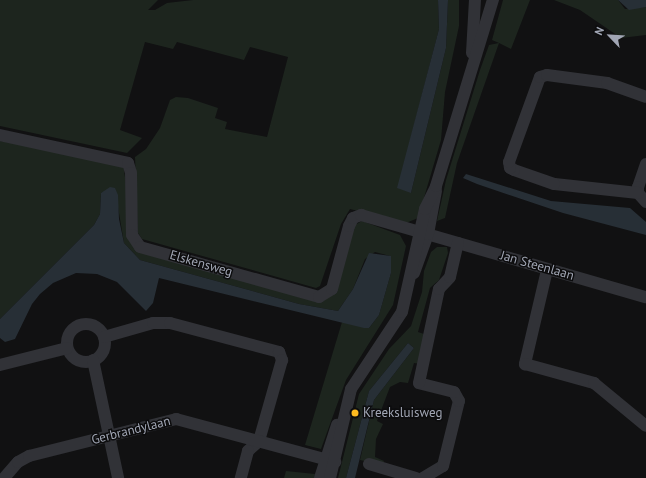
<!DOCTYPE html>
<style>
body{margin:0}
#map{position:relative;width:646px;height:478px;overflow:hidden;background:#111112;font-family:"PT Sans",sans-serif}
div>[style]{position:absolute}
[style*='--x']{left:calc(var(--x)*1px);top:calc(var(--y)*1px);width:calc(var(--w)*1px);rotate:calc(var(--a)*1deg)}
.green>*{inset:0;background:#1d251e}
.water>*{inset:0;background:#272f36}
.minor>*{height:12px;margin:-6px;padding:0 6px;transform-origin:6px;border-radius:6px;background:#313237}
.minor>.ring{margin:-6px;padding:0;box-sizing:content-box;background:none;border:12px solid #313237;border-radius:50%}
.dots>*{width:11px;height:11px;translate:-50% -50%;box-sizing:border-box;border:2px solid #0c0c0d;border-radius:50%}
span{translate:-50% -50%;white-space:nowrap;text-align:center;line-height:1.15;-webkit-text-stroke:3px #0c0c0d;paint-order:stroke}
.street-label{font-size:13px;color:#a1a6b4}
.poi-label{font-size:13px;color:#a1a6b4}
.left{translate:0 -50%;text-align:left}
.north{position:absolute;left:590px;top:16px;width:40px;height:40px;-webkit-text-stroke:3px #0c0c0d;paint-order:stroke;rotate:295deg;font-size:11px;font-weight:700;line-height:16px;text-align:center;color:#a1a6b4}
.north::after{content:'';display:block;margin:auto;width:14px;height:18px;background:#a1a6b4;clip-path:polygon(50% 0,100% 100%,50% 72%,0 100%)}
</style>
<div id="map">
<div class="green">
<i style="clip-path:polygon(0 0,158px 0,148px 10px,155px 10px,167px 3px,193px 0,438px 0,439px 29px,409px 145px,411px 193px,446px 48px,448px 0,459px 0,459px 26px,445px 92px,441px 140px,418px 218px,406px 223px,350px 209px,341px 224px,320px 286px,316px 288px,142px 239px,138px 233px,135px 157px,146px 149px,160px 128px,170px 100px,176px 97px,188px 98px,218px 108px,215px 118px,227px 122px,225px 129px,267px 137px,288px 57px,250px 47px,244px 60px,177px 42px,173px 49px,145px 42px,120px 130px,142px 138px,127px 153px,0 126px)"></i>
<i style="clip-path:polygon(503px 0,530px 0,511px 49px,499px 43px,457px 163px,445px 218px,437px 221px,446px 180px,480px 70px,489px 45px,499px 43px,492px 40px)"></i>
<i style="clip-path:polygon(554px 0,618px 0,625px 9px,646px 7px,646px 35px,621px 38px,580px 10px)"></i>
<i style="clip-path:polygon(0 141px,123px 162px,134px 247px,323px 299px,353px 226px,362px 221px,400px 235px,406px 246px,393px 305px,346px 380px,321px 449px,305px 445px,342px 322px,369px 328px,379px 315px,391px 273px,390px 256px,375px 252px,365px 259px,353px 289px,338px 311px,299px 304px,140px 260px,124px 243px,115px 189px,101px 193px,100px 214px,94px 225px,0 319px)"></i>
<i style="clip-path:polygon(437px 247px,447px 247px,448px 253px,439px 280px,430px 288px,418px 332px,424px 334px,420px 364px,414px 363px,408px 383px,400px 382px,390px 387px,377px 421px,383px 424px,376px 439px,375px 457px,384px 461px,383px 465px,360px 460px,374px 400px,414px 348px,408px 343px,369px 391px,346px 478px,338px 478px,359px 394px,389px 349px,411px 326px,422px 292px,424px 271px,431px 252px)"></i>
<i style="clip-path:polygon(286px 471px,315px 474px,314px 478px,284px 478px)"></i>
</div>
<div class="water">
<i style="clip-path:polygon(438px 0,448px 0,446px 48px,411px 193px,397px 188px,439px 29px)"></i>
<i style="clip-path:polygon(618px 0,646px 0,646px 7px,629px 10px)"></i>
<i style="clip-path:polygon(466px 174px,551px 201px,630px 208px,646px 222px,646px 235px,563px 213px,477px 184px,463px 178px)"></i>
<i style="clip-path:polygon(110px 187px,115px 188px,118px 195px,119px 219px,124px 243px,140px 260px,299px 304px,338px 311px,353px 289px,369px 253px,391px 256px,391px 273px,379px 315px,369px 328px,364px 328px,159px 278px,153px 303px,146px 311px,117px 282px,97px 274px,76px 273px,53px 283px,40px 294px,32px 304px,15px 339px,5px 342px,0 338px,0 319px,94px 225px,100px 214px,101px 193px)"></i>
<i style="clip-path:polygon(408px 343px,414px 348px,374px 400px,355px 478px,346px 478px,369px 391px)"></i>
</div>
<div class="minor">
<i style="--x:472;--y:53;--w:53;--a:-86.8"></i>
<i style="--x:0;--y:135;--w:131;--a:12.3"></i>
<i style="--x:128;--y:163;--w:10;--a:73"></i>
<i style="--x:131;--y:173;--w:62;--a:89.1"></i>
<i style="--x:132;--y:235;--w:14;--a:56"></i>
<i style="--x:140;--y:247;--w:186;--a:15.6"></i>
<i style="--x:319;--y:297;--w:15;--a:-32"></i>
<i style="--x:332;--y:289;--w:65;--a:-74.9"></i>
<i style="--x:349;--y:226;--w:9;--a:-63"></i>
<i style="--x:353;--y:218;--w:9;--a:-21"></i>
<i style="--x:361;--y:215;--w:297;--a:16.1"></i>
<i style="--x:646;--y:164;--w:24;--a:109"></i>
<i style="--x:638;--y:187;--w:6;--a:90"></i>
<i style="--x:638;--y:193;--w:12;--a:48"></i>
<i style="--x:638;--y:193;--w:84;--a:-173.9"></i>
<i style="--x:554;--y:184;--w:42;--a:-160.7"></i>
<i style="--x:514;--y:170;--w:4;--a:-153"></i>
<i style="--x:510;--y:168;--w:6;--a:-99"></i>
<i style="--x:509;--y:162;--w:90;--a:-70"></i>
<i style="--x:540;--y:77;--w:7;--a:-16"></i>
<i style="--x:547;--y:75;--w:61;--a:7.6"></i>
<i style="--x:607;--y:83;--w:41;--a:19.7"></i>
<i style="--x:547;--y:270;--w:97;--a:103.2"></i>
<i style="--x:525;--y:364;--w:72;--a:15.4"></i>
<i style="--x:594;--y:383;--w:67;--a:39.6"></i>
<i style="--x:414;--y:273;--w:41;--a:-70.3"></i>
<i style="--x:428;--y:234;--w:44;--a:-79.5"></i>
<i class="ring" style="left:67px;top:324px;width:26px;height:26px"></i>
<i style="--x:104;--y:337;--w:51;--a:-15.9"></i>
<i style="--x:153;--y:323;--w:17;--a:0"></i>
<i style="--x:170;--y:323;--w:113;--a:14.9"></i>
<i style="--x:279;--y:352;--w:9;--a:69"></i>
<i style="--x:282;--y:360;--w:84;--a:105.9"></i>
<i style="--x:259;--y:441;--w:15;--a:138"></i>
<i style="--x:248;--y:451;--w:28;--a:105"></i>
<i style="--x:93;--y:360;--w:121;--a:78"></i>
<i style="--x:0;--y:365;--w:69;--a:-14.2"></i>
<i style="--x:369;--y:464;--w:49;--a:16.6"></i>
<i style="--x:4;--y:478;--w:21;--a:-49"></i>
<i style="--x:18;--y:462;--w:13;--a:-29"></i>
<i style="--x:29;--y:456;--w:152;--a:-14.1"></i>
<i style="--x:176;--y:419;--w:165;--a:15.1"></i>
<i style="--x:320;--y:478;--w:56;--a:-72.2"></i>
<i style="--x:330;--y:478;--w:91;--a:-76.7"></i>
<i style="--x:351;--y:389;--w:92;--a:-56.5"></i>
<i style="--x:402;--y:312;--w:106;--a:-77.4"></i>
<i style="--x:425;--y:209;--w:25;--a:-64"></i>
<i style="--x:436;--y:186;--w:195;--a:-73"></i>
<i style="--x:423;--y:478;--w:23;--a:-31"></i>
<i style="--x:443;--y:466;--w:67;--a:-76.2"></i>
<i style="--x:459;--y:401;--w:10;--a:-119"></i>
<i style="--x:454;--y:392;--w:36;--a:-166"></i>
<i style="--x:419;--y:383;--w:96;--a:-78"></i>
<i style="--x:439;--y:289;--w:16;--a:-47"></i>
<i style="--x:450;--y:277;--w:35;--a:-77"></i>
</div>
<div class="dots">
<i style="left:355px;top:413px;background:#fcba1f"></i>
</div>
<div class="street-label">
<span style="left:201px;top:264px;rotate:16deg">Elskensweg</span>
<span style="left:537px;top:266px;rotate:16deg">Jan Steenlaan</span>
<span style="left:131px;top:431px;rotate:-14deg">Gerbrandylaan</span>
</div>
<div class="poi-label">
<span class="left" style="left:363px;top:413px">Kreeksluisweg</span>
</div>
<div class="north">N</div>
</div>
